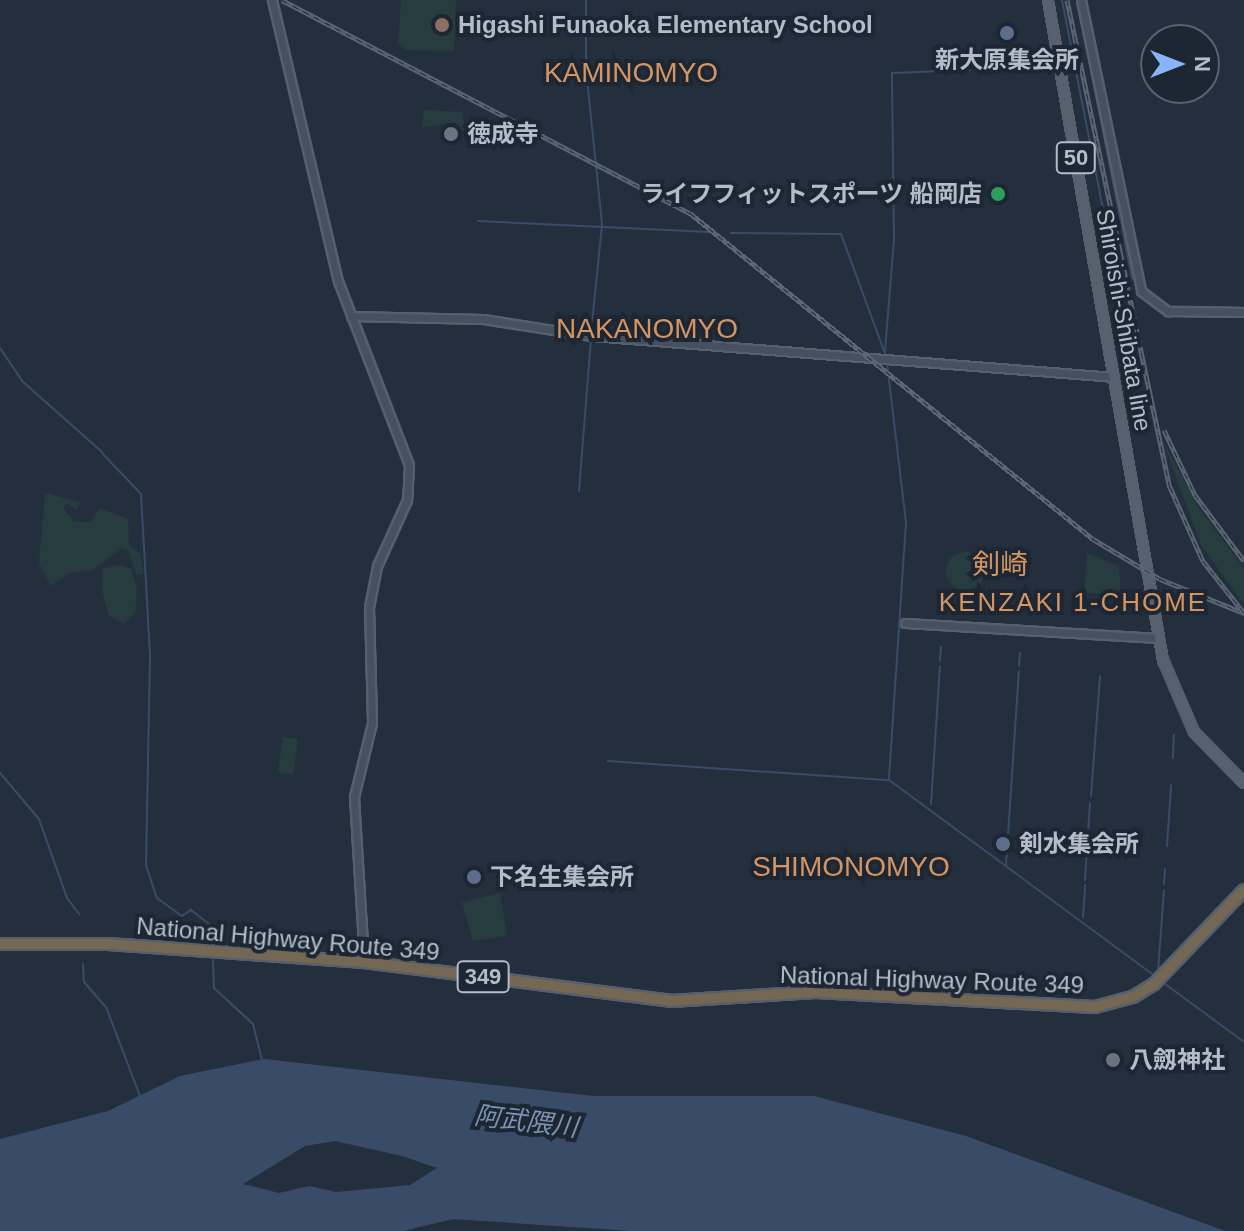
<!DOCTYPE html>
<meta charset="utf-8">
<style>
body{margin:0}
#map{position:relative;width:1244px;height:1231px;overflow:hidden;background:#242f3e;font-family:Arial,"Noto Sans JP",sans-serif}
div>[style]{position:absolute}
[style*='--x']{left:calc(var(--x)*1px);top:calc(var(--y)*1px);width:calc(var(--w)*1px);rotate:calc(var(--a)*1deg)}
.green>*{inset:0;background:#263c3f}
.round{border-radius:50%}
.water>*{inset:0;background:#394c67}
.stream>*{height:2px;margin:-1px;padding:0 1px;transform-origin:1px;border-radius:1px;background:#394c67}
.roads{filter:drop-shadow(2px 0 #565f6c) drop-shadow(-2px 0 #565f6c) drop-shadow(0 2px #565f6c) drop-shadow(0 -2px #565f6c)}
.secondary>*{height:7px;margin:-3.5px;padding:0 3.5px;transform-origin:3.5px;border-radius:3.5px;background:#465061}
.primary>*{height:8px;margin:-4px;padding:0 4px;transform-origin:4px;border-radius:4px;background:#56606e}
.highway>*{height:10px;margin:-5px;padding:0 5px;transform-origin:5px;border-radius:5px;background:#746855}
.rail>*{height:5px;margin-top:-2.5px;transform-origin:0;background:repeating-linear-gradient(90deg,#1d2633 0 6px,#5a6575 0 12px);box-sizing:border-box;border-block:2px solid #5a6575}
.dots>*{width:22px;height:22px;translate:-50% -50%;box-sizing:border-box;border:4px solid #1d2633;border-radius:50%}
span{translate:-50% -50%;white-space:nowrap;text-align:center;line-height:1.15;-webkit-text-stroke:8px #1d2633;paint-order:stroke}
.shield-label span{padding:2px 6px;background:#1d2633;border:2px solid;border-radius:6px;-webkit-text-stroke-width:0}
.shield-label{font-size:22px;color:#b4bcc9;font-weight:700}
.poi-label{font-size:24px;color:#b4bcc9;font-weight:700}
.left{translate:0 -50%;text-align:left}
.right{translate:-100% -50%;text-align:right}
.street-label{font-size:24px;color:#b4bcc9}
.neighbourhood-label{font-size:26px;color:#d59563;letter-spacing:2px}
.water-label{font-size:26px;color:#7c92b1;font-style:italic}
.quarter-label{font-size:28px;color:#d59563}
.north{position:absolute;left:1140px;top:24px;width:80px;height:80px;box-sizing:border-box;background:#1d2633;border:2px solid #59626f;border-radius:50%;rotate:90deg;font-size:22px;font-weight:700;line-height:32px;text-align:center;color:#b4bcc9}
.north::after{content:'';display:block;margin:auto;width:28px;height:36px;background:#8ab4f8;clip-path:polygon(50% 0,100% 100%,50% 72%,0 100%)}
</style>
<div id="map">
<div class="green">
<i style="clip-path:polygon(401px 0,456px 0,454px 51px,406px 50px,398px 44px)"></i>
<i style="clip-path:polygon(424px 110px,463px 112px,464px 132px,456px 123px,422px 127px)"></i>
<i style="clip-path:polygon(1161px 436px,1197px 506px,1244px 568px,1244px 604px,1201px 545px)"></i>
<i style="clip-path:polygon(45px 493px,81px 502px,76px 510px,67px 503px,63px 508px,74px 522px,90px 522px,100px 508px,128px 519px,129px 545px,141px 554px,143px 574px,136px 575px,129px 551px,122px 548px,93px 570px,69px 573px,51px 586px,39px 563px)"></i>
<i class="round" style="left:946px;top:552px;width:38px;height:38px"></i>
<i style="clip-path:polygon(1087px 553px,1119px 566px,1121px 596px,1084px 592px)"></i>
<i style="clip-path:polygon(120px 565px,131px 569px,137px 589px,135px 613px,124px 624px,109px 616px,102px 590px,103px 568px)"></i>
<i style="clip-path:polygon(283px 737px,298px 739px,293px 775px,278px 772px)"></i>
<i style="clip-path:polygon(500px 893px,507px 936px,473px 941px,462px 902px)"></i>
</div>
<div class="water">
<i style="clip-path:polygon(evenodd,264px 1059px,593px 1096px,814px 1096px,966px 1136px,1225px 1231px,632px 1231px,453px 1219px,403px 1231px,0 1231px,0 1139px,108px 1111px,180px 1076px,264px 1059px,335px 1141px,402px 1156px,437px 1168px,410px 1185px,336px 1192px,309px 1186px,279px 1193px,243px 1184px,305px 1146px,335px 1141px)"></i>
</div>
<div class="stream">
<i style="--x:586;--y:0;--w:69;--a:90"></i>
<i style="--x:586;--y:69;--w:157;--a:84.1"></i>
<i style="--x:602;--y:225;--w:109;--a:95.8"></i>
<i style="--x:1062;--y:0;--w:316;--a:78.9"></i>
<i style="--x:1077;--y:0;--w:284;--a:78.8"></i>
<i style="--x:478;--y:221;--w:231;--a:2.7"></i>
<i style="--x:731;--y:233;--w:110;--a:0.5"></i>
<i style="--x:841;--y:234;--w:130;--a:69.8"></i>
<i style="--x:1167;--y:306;--w:77;--a:1.5"></i>
<i style="--x:0;--y:348;--w:40;--a:56"></i>
<i style="--x:22;--y:381;--w:107;--a:41.6"></i>
<i style="--x:885;--y:351;--w:111;--a:-85.4"></i>
<i style="--x:894;--y:240;--w:167;--a:-90.7"></i>
<i style="--x:892;--y:73;--w:78;--a:-2.2"></i>
<i style="--x:887;--y:363;--w:160;--a:83.2"></i>
<i style="--x:906;--y:522;--w:257;--a:93.8"></i>
<i style="--x:102;--y:453;--w:57;--a:46.4"></i>
<i style="--x:141;--y:494;--w:163;--a:86.8"></i>
<i style="--x:150;--y:657;--w:208;--a:91.1"></i>
<i style="--x:146;--y:865;--w:35;--a:72"></i>
<i style="--x:157;--y:898;--w:31;--a:36"></i>
<i style="--x:182;--y:916;--w:11;--a:-34"></i>
<i style="--x:191;--y:910;--w:28;--a:38"></i>
<i style="--x:213;--y:927;--w:10;--a:90"></i>
<i style="--x:579;--y:491;--w:152;--a:-85.5"></i>
<i style="--x:940;--y:661;--w:14;--a:-86"></i>
<i style="--x:1019;--y:666;--w:13;--a:-86"></i>
<i style="--x:1173;--y:758;--w:23;--a:-88"></i>
<i style="--x:608;--y:761;--w:282;--a:3.9"></i>
<i style="--x:889;--y:780;--w:332;--a:36.4"></i>
<i style="--x:0;--y:773;--w:60;--a:49.7"></i>
<i style="--x:39;--y:819;--w:84;--a:70.5"></i>
<i style="--x:67;--y:898;--w:21;--a:53"></i>
<i style="--x:1091;--y:796;--w:120;--a:-85.7"></i>
<i style="--x:931;--y:804;--w:138;--a:-86.3"></i>
<i style="--x:1167;--y:846;--w:61;--a:-86.2"></i>
<i style="--x:1006;--y:865;--w:194;--a:-86.2"></i>
<i style="--x:1085;--y:880;--w:77;--a:-86.3"></i>
<i style="--x:1164;--y:884;--w:15;--a:-86"></i>
<i style="--x:1083;--y:917;--w:32;--a:-86"></i>
<i style="--x:213;--y:960;--w:28;--a:88"></i>
<i style="--x:214;--y:988;--w:53;--a:42.7"></i>
<i style="--x:253;--y:1024;--w:36;--a:76"></i>
<i style="--x:83;--y:964;--w:18;--a:87"></i>
<i style="--x:84;--y:982;--w:33;--a:49"></i>
<i style="--x:106;--y:1007;--w:95;--a:69.1"></i>
<i style="--x:1158;--y:971;--w:81;--a:-85.8"></i>
<i style="--x:1161;--y:981;--w:103;--a:36.3"></i>
</div>
<div class="roads">
<div class="secondary">
<i style="--x:272;--y:0;--w:289;--a:76.8"></i>
<i style="--x:338;--y:281;--w:197;--a:68.9"></i>
<i style="--x:409;--y:465;--w:35;--a:93"></i>
<i style="--x:407;--y:500;--w:72;--a:114.4"></i>
<i style="--x:377;--y:566;--w:42;--a:101"></i>
<i style="--x:369;--y:607;--w:116;--a:88.5"></i>
<i style="--x:372;--y:723;--w:76;--a:103.7"></i>
<i style="--x:354;--y:797;--w:165;--a:86.5"></i>
<i style="--x:1081;--y:0;--w:297;--a:78.3"></i>
<i style="--x:1141;--y:291;--w:34;--a:37"></i>
<i style="--x:1168;--y:311;--w:76;--a:0.8"></i>
<i style="--x:351;--y:316;--w:132;--a:1.3"></i>
<i style="--x:483;--y:319;--w:109;--a:8.9"></i>
<i style="--x:591;--y:336;--w:525;--a:4.48"></i>
<i style="--x:905;--y:623;--w:254;--a:3.4"></i>
</div>
<div class="primary">
<i style="--x:1048;--y:0;--w:670;--a:80.12"></i>
<i style="--x:1163;--y:660;--w:78;--a:66.7"></i>
<i style="--x:1194;--y:732;--w:71;--a:45.6"></i>
</div>
<div class="highway">
<i style="--x:0;--y:944;--w:108;--a:0"></i>
<i style="--x:108;--y:944;--w:257;--a:4"></i>
<i style="--x:364;--y:962;--w:309;--a:7.2"></i>
<i style="--x:671;--y:1001;--w:145;--a:-3.6"></i>
<i style="--x:816;--y:992;--w:279;--a:3.1"></i>
<i style="--x:1095;--y:1007;--w:39;--a:-15"></i>
<i style="--x:1133;--y:997;--w:25;--a:-32"></i>
<i style="--x:1154;--y:984;--w:130;--a:-46.2"></i>
</div>
</div>
<div class="rail">
<i style="--x:282;--y:0;--w:460;--a:27.6"></i>
<i style="--x:690;--y:213;--w:518;--a:38.97"></i>
<i style="--x:1093;--y:539;--w:78;--a:30.8"></i>
<i style="--x:1160;--y:579;--w:91;--a:22"></i>
<i style="--x:1067;--y:0;--w:498;--a:78.1"></i>
<i style="--x:1170;--y:487;--w:81;--a:66"></i>
<i style="--x:1203;--y:561;--w:66;--a:51.7"></i>
<i style="--x:1164;--y:430;--w:72;--a:64.5"></i>
<i style="--x:1195;--y:495;--w:82;--a:53.4"></i>
</div>
<div class="dots">
<i style="left:442px;top:25px;background:#8d6e63"></i>
<i style="left:1007px;top:33px;background:#5c6f8a"></i>
<i style="left:451px;top:134px;background:#6b7280"></i>
<i style="left:998px;top:194px;background:#2e9e5b"></i>
<i style="left:1003px;top:844px;background:#5c6f8a"></i>
<i style="left:474px;top:877px;background:#5c6f8a"></i>
<i style="left:1113px;top:1060px;background:#6b7280"></i>
</div>
<div class="shield-label">
<span style="left:1076px;top:158px">50</span>
<span style="left:483px;top:977px">349</span>
</div>
<div class="poi-label">
<span class="left" style="left:458px;top:25px">Higashi Funaoka Elementary School</span>
<span style="left:1007px;top:60px">新大原集会所</span>
<span class="left" style="left:467px;top:134px">徳成寺</span>
<span class="right" style="left:982px;top:194px">ライフフィットスポーツ 船岡店</span>
<span class="left" style="left:1019px;top:844px">剣水集会所</span>
<span class="left" style="left:490px;top:877px">下名生集会所</span>
<span class="left" style="left:1129px;top:1060px">八劔神社</span>
</div>
<div class="street-label">
<span style="left:1124px;top:320px;rotate:80deg">Shiroishi-Shibata line</span>
<span style="left:288px;top:939px;rotate:5deg">National Highway Route 349</span>
<span style="left:932px;top:980px;rotate:2deg">National Highway Route 349</span>
</div>
<div class="neighbourhood-label">
<span style="left:1073px;top:603px">KENZAKI 1-CHOME</span>
</div>
<div class="water-label">
<span style="left:526px;top:1122px;rotate:7deg">阿武隈川</span>
</div>
<div class="quarter-label">
<span style="left:631px;top:73px">KAMINOMYO</span>
<span style="left:647px;top:329px">NAKANOMYO</span>
<span style="left:1000px;top:565px">剣崎</span>
<span style="left:851px;top:867px">SHIMONOMYO</span>
</div>
<div class="north">N</div>
</div>
